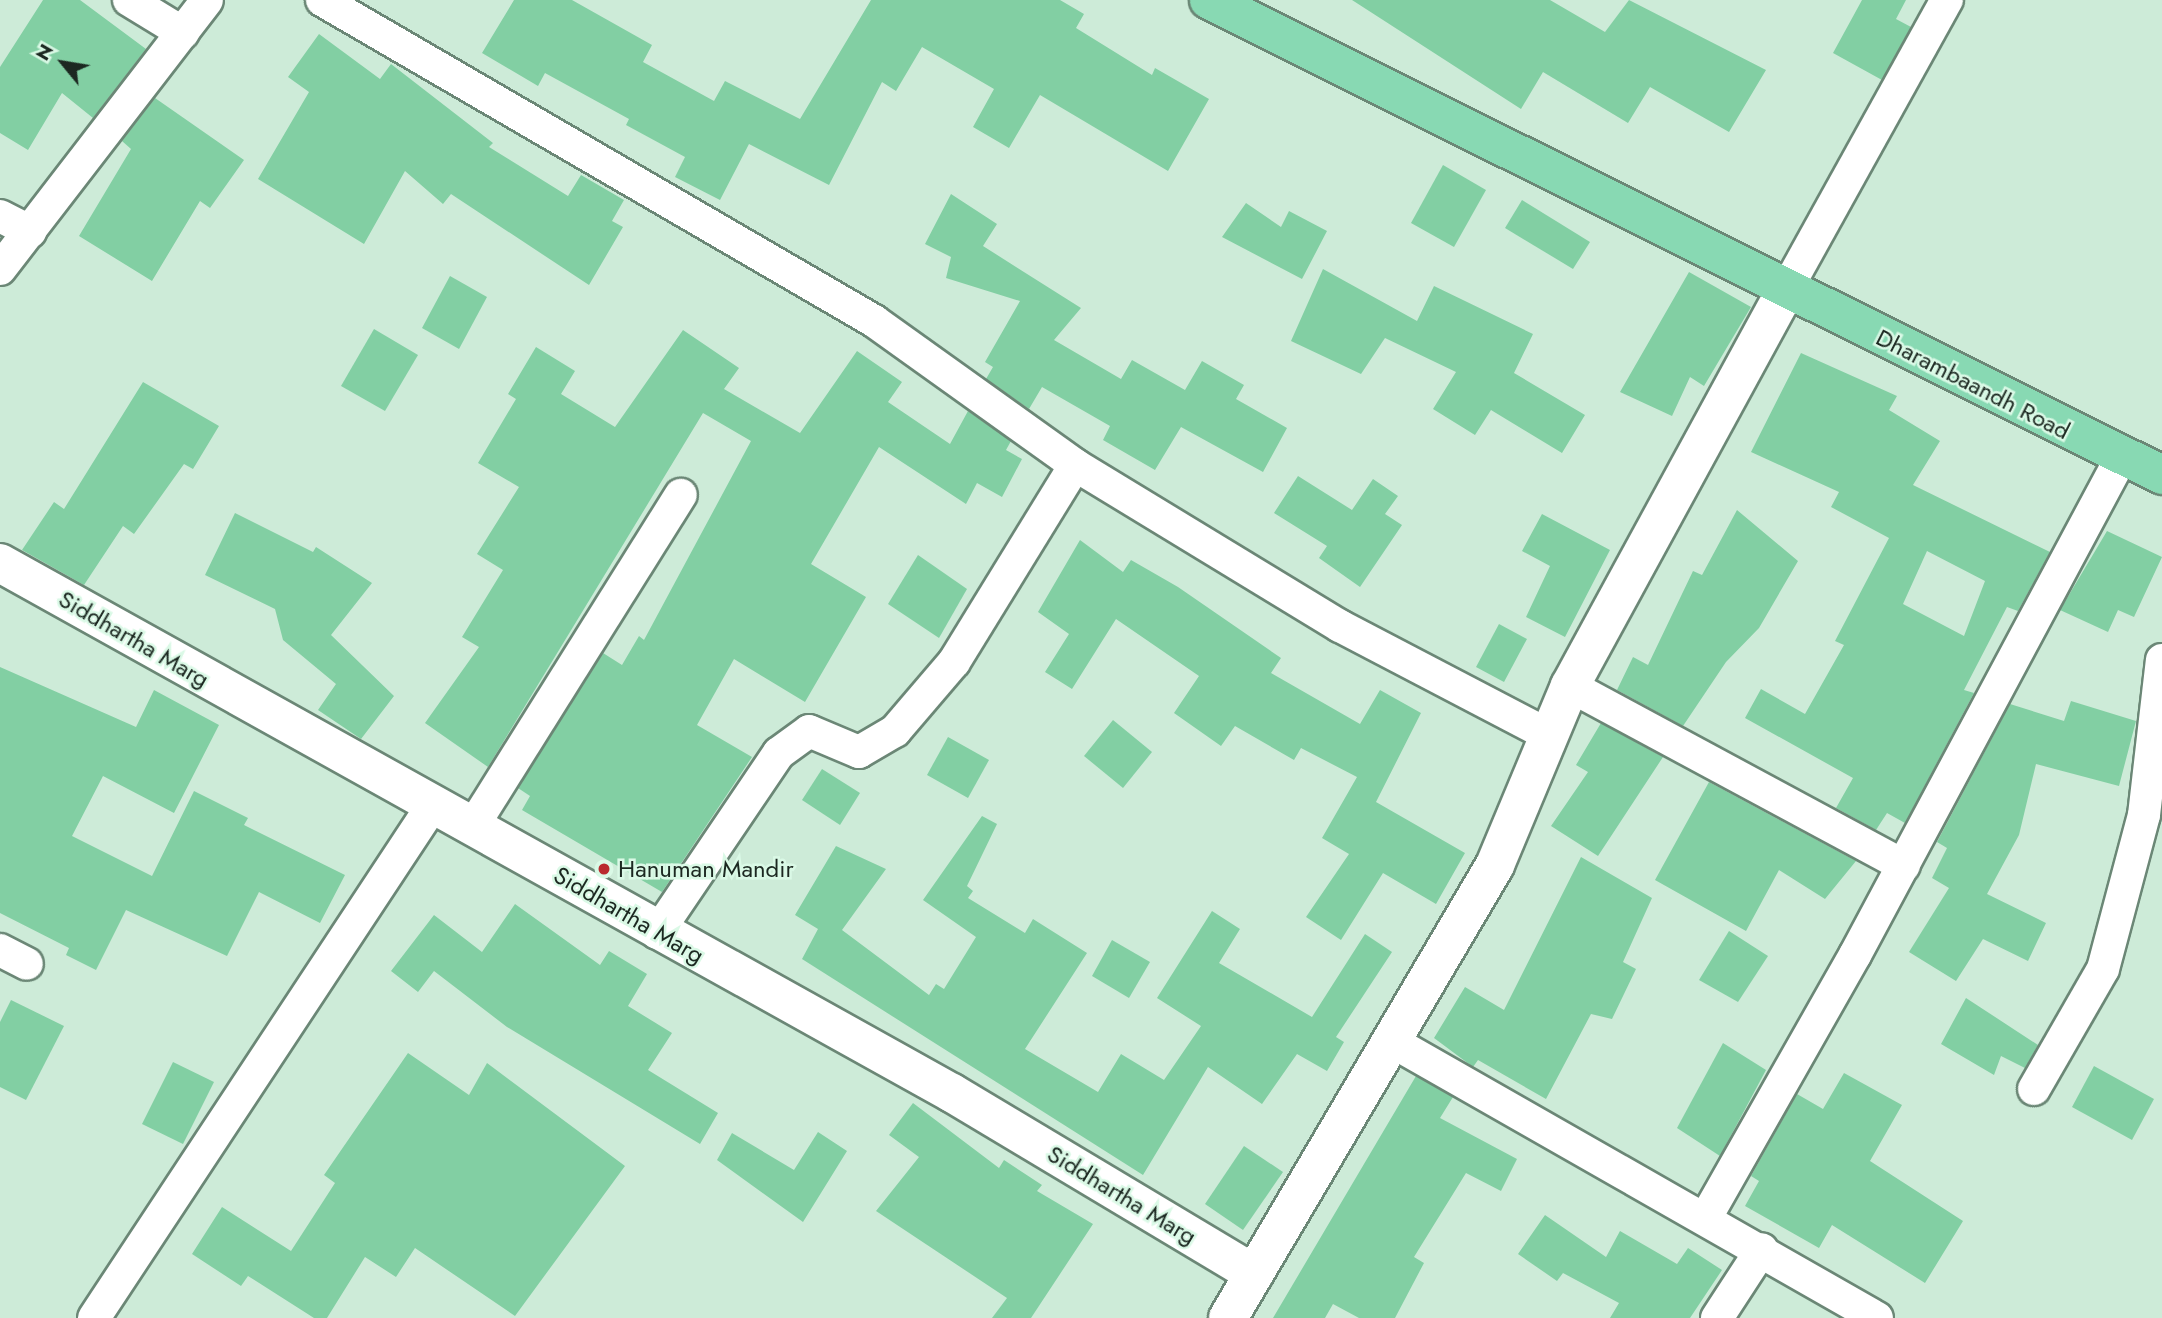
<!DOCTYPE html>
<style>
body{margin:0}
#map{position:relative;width:2162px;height:1318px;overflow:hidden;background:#cdebd8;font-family:Jost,sans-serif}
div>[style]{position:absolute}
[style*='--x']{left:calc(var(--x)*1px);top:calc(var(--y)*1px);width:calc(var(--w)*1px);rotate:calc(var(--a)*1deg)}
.building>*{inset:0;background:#82cfa3}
.roads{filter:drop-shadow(2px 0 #6b8776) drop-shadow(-2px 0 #6b8776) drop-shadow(0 2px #6b8776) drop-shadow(0 -2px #6b8776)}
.minor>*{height:32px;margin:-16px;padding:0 16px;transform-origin:16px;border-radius:16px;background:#fff}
.tertiary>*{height:38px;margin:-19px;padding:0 19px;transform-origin:19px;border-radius:19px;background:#fff}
.primary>*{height:38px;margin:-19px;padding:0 19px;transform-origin:19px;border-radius:19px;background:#88d9b3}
.dots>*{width:19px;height:19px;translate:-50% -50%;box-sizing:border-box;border:4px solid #daf9e6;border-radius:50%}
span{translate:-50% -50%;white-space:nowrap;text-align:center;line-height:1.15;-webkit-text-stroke:5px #daf9e6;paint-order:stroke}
.street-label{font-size:24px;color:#1c2821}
.poi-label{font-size:24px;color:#1c2821}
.left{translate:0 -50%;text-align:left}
.north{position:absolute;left:28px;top:28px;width:70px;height:70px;-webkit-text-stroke:5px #daf9e6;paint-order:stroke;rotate:300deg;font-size:19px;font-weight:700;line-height:28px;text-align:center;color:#1c2821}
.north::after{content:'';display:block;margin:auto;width:24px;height:32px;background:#1c2821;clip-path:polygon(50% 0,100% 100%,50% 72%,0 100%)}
</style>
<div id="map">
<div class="building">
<i style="clip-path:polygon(43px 0,80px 0,146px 49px,93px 118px,62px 93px,28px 150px,0 133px,0 67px)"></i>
<i style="clip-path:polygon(514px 0,572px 0,652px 45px,643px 62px,714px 101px,725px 81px,800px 119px,871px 0,1060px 0,1084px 14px,1076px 28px,1152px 75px,1155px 68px,1209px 99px,1168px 171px,1040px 95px,1009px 148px,973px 127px,994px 89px,922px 47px,896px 91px,882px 82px,829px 185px,749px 144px,720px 200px,675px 177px,685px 157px,626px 125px,629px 119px,545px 73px,538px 86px,482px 53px)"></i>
<i style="clip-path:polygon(1352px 0,1550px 0,1605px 32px,1629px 0,1766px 70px,1729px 132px,1650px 87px,1628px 123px,1543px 72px,1521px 109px)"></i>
<i style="clip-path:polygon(1862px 0,1906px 0,1896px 19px,1911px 27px,1882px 80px,1833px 53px)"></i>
<i style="clip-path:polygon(319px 34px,380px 79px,391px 64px,493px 143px,489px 147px,568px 196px,581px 175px,624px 200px,612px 221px,623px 227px,589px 285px,451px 194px,443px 204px,405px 171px,364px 244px,258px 179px,309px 92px,288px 77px)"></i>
<i style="clip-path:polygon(155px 98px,244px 160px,210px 208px,200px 201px,152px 281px,79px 236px,131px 149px,122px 141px)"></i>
<i style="clip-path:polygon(1443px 165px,1486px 190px,1454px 247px,1411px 223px)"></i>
<i style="clip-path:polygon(951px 194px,997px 224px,983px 246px,1081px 308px,1054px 340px,1121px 379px,1132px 360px,1185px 390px,1202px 361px,1244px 385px,1236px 399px,1287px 428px,1263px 472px,1181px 427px,1155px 470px,1103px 440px,1110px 426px,1042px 387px,1029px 409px,986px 379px,993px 367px,985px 362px,1020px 301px,946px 278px,951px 257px,925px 244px)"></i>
<i style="clip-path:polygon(1522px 200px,1590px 242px,1573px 269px,1505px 228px)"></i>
<i style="clip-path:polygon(1246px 203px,1281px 227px,1289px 211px,1327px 231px,1302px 279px,1222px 237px)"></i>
<i style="clip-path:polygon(1323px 269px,1417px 321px,1434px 286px,1533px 334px,1514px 373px,1585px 415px,1562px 453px,1491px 410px,1475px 435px,1433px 409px,1456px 372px,1385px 338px,1361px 374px,1291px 341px)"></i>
<i style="clip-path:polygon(1689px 272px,1751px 307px,1704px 386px,1690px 377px,1672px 416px,1620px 392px)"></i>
<i style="clip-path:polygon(450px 276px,487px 297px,459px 349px,422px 328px)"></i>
<i style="clip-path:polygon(374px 329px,418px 355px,385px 411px,341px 386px)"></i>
<i style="clip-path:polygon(683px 330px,739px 368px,724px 389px,800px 433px,857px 351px,902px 382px,888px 402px,950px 444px,968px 411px,1011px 441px,1006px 450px,1022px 459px,1002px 497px,977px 483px,966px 504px,879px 447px,811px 564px,866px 597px,805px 702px,734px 659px,697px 725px,752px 757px,662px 892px,522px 810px,530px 796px,518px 788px,603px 653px,622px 665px,639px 636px,644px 640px,751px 441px,703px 413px,488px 767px,425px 723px,479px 647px,462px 637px,503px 570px,477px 554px,519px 487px,478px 463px,516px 399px,508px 394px,536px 347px,575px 371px,561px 394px,615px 427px)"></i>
<i style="clip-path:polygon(evenodd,1801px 353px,1897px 396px,1889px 410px,1940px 441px,1913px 485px,2050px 552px,2018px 611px,2007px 607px,1964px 690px,1974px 693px,1905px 823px,1887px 813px,1876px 830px,1836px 808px,1853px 778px,1745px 718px,1761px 689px,1805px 714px,1844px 645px,1835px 641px,1889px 538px,1831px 507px,1839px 492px,1751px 452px,1801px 353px,1927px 551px,1985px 581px,1964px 636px,1903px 604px,1927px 551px)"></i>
<i style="clip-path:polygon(143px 382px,219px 426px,193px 469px,184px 464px,134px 534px,123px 526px,84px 585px,22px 550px,54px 502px,64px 509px)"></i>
<i style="clip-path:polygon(1298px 476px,1352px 510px,1373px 479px,1398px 496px,1385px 514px,1402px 525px,1360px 587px,1319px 558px,1327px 546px,1274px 513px)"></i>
<i style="clip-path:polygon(1737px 510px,1798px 561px,1759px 628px,1726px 662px,1683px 726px,1617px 690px,1633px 657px,1648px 665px,1693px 571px,1702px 575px)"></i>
<i style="clip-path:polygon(235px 513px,313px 552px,316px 547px,372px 583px,331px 635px,394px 696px,361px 739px,318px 710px,336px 684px,283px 640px,275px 609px,205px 575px)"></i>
<i style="clip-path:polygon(1542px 514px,1610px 550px,1565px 637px,1526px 617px,1550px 566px,1522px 551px)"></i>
<i style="clip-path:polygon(2107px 531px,2162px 557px,2134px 617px,2118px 610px,2108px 632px,2060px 610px)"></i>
<i style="clip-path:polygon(1080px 540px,1123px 572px,1131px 560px,1178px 587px,1281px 658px,1271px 673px,1360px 724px,1380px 690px,1421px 713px,1376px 802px,1465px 853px,1436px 904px,1383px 873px,1341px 940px,1306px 917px,1349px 854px,1322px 838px,1357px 777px,1301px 748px,1294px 760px,1235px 726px,1221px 746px,1174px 713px,1199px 676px,1116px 619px,1072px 689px,1045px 672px,1069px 634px,1038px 612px)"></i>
<i style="clip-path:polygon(918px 555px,967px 589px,939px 638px,888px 604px)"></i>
<i style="clip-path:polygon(1499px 624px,1527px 639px,1504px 682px,1476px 667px)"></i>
<i style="clip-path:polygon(0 667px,136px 727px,154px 690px,219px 725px,174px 813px,103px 776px,72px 836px,152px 876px,194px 791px,248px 818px,244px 825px,345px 875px,320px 923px,259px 892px,227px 956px,126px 910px,96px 970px,66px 955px,69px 948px,0 913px)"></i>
<i style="clip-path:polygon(2071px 701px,2136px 721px,2119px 786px,2036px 764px,2019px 835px,1987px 894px,2046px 923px,2028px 961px,1983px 939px,1956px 981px,1909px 952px,1949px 888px,1932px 878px,1947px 848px,1937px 842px,2010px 704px,2064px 721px)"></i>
<i style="clip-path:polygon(1113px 720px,1152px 752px,1123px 788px,1084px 756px)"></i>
<i style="clip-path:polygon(1601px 723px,1663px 757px,1598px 856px,1551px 826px,1588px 772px,1576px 765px)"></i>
<i style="clip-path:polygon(948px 737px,989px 760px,968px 798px,927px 775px)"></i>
<i style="clip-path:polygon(822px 769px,860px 793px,840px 825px,802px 800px)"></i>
<i style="clip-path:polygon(1709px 782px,1856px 861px,1825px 899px,1779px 870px,1746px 931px,1655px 880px)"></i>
<i style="clip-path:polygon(982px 816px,997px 824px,967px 886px,973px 891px,968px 898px,1025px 933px,1033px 919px,1087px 953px,1025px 1049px,1098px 1092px,1121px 1054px,1164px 1080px,1201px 1026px,1157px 998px,1212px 911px,1240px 929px,1219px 963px,1312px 1017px,1365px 934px,1392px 952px,1336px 1037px,1344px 1042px,1327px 1071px,1297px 1054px,1262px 1104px,1208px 1067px,1143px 1175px,802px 959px,818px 929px,795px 915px,836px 846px,886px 869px,842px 930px,929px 995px,936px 984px,944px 989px,976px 937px,923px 900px)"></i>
<i style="clip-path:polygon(1581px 857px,1652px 898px,1623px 962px,1636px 969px,1612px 1019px,1591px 1014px,1546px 1099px,1478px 1060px,1473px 1067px,1434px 1038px,1465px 987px,1504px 1010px)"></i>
<i style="clip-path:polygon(515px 904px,600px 965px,609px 951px,647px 974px,628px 1006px,672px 1033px,648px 1070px,718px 1113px,700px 1144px,507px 1027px,434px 971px,418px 992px,391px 971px,434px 915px,482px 952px)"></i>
<i style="clip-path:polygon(1729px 931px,1768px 956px,1738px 1002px,1699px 980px)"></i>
<i style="clip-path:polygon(1112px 940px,1150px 962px,1129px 998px,1092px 976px)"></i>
<i style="clip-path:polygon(1966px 998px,2038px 1045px,2025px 1068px,2001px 1056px,1994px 1075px,1941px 1044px)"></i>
<i style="clip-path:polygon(11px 1000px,64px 1026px,26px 1100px,0 1087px,0 1022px)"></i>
<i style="clip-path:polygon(1723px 1043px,1766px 1070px,1720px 1156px,1677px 1128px)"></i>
<i style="clip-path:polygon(408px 1053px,469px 1095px,487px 1063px,625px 1166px,515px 1316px,415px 1248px,396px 1277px,365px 1257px,327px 1318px,314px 1318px,248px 1276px,241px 1286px,192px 1254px,222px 1207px,291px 1251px,335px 1183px,324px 1175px)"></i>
<i style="clip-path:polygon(173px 1062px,214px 1082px,183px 1144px,142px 1124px)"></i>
<i style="clip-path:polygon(2094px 1066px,2154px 1099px,2132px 1140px,2072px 1107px)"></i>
<i style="clip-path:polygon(1844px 1073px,1902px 1105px,1870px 1161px,1963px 1221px,1925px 1283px,1832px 1225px,1819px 1248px,1745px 1206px,1759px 1181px,1751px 1176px,1797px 1094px,1823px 1109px)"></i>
<i style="clip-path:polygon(1416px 1076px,1453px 1097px,1440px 1118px,1517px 1159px,1501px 1191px,1466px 1173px,1414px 1257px,1424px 1263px,1395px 1318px,1359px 1318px,1333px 1304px,1325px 1318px,1273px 1318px)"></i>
<i style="clip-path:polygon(913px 1103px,999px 1168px,1004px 1160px,1042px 1185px,1037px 1191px,1093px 1224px,1031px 1318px,992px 1318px,1007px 1298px,876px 1211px,919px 1157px,889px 1135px)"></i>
<i style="clip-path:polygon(818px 1132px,847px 1151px,803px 1222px,717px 1160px,732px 1133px,794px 1170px)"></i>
<i style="clip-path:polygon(1244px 1146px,1283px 1172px,1243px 1230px,1205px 1204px)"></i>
<i style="clip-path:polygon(1545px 1215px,1606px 1257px,1620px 1231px,1677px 1264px,1688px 1248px,1722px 1270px,1690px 1318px,1610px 1318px,1619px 1303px,1563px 1273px,1557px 1281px,1518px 1254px)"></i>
</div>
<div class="roads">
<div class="minor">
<i style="--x:129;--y:0;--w:63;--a:31.4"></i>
<i style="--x:322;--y:0;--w:639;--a:30.18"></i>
<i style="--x:874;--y:321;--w:247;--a:35.6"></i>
<i style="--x:1075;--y:465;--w:310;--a:31.3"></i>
<i style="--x:1340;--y:626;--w:233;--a:27.6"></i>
<i style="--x:0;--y:216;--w:34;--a:27"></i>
<i style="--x:0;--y:269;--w:339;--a:-52.4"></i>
<i style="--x:1786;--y:290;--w:332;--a:-61"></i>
<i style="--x:1570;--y:686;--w:379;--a:28.3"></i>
<i style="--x:473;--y:826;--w:391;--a:-57.9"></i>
<i style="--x:657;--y:933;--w:217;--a:-55.9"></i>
<i style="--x:779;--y:753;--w:37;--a:-36"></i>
<i style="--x:809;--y:731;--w:54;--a:22.8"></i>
<i style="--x:859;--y:752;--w:42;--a:-30.3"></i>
<i style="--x:895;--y:731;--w:91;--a:-49.5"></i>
<i style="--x:954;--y:662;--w:231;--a:-58.4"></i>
<i style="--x:0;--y:950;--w:30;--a:27"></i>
<i style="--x:1393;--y:1042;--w:557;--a:29.69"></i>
<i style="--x:2034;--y:1089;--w:138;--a:-60.1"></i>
<i style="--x:2103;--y:969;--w:159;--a:-75.1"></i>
<i style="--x:2144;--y:815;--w:156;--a:-83.4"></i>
<i style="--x:1705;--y:1219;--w:304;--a:-60.4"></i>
<i style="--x:1855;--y:955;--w:564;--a:-61.84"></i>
<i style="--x:94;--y:1318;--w:617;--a:-56.57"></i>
<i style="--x:1717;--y:1318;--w:82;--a:-56.9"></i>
</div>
<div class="tertiary">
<i style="--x:0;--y:563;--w:1090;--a:29.11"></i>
<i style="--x:952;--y:1093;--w:352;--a:30.9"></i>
<i style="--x:1228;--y:1318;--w:526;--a:-59.48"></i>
<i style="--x:1495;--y:865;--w:194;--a:-67.3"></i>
<i style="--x:1570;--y:686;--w:451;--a:-61.4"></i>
</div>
<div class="primary">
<i style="--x:1209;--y:0;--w:1065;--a:26.49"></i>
</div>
</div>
<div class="dots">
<i style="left:604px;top:869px;background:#ba2a2f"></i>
</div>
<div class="street-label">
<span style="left:1973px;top:384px;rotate:27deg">Dharambaandh Road</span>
<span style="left:134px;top:639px;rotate:30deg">Siddhartha Marg</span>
<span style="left:629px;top:915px;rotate:30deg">Siddhartha Marg</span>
<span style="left:1122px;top:1195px;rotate:31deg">Siddhartha Marg</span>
</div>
<div class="poi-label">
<span class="left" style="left:618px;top:869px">Hanuman Mandir</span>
</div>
<div class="north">N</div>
</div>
